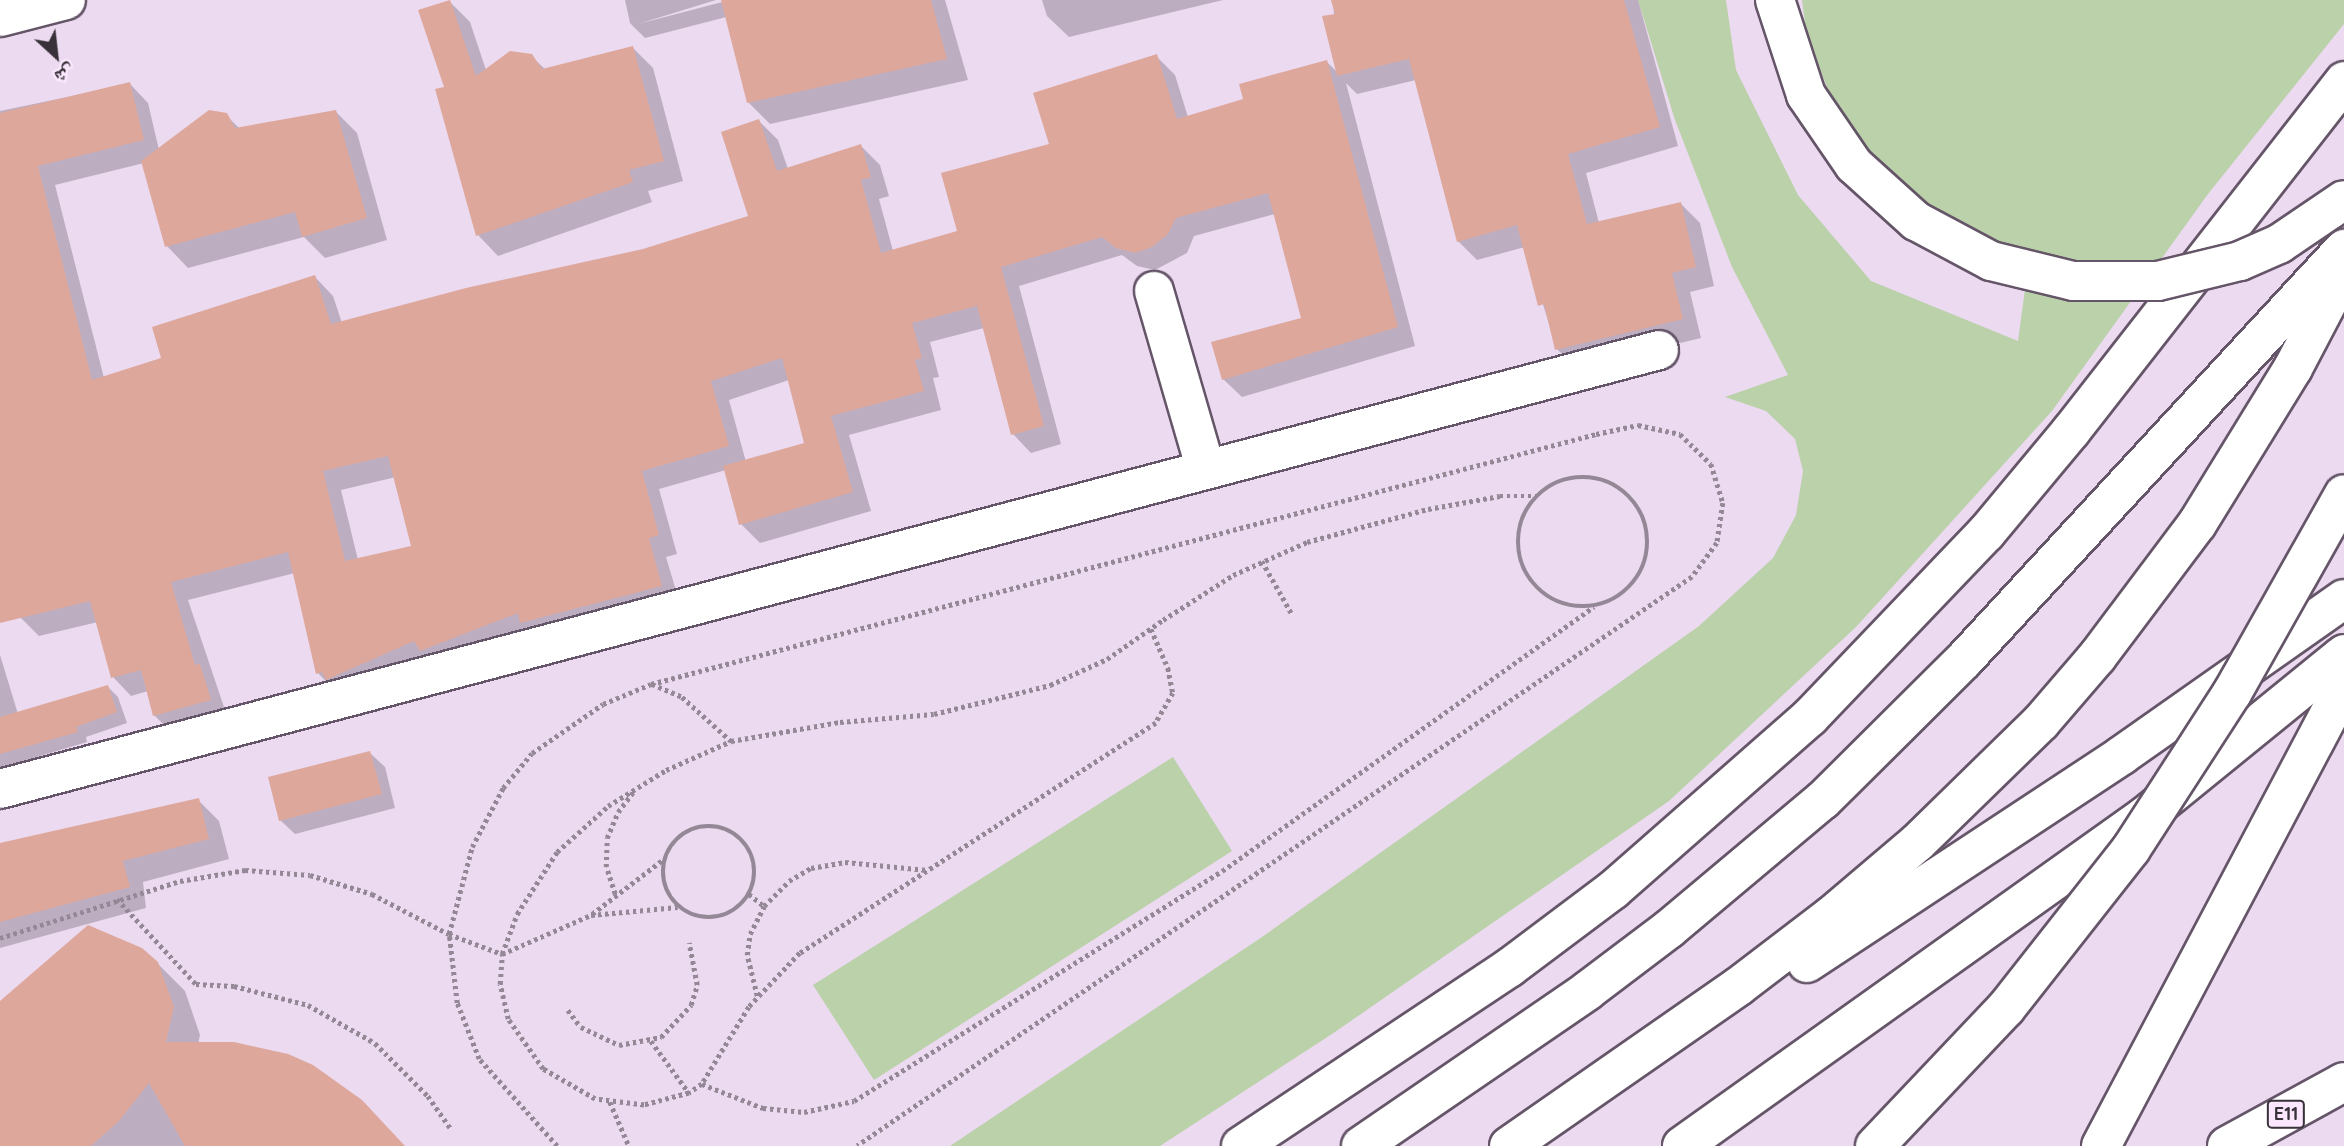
<!DOCTYPE html>
<meta charset="utf-8">
<style>
body{margin:0}
#map{position:relative;width:2344px;height:1146px;overflow:hidden;background:#ecdaf0;font-family:Quicksand,"Noto Naskh Arabic",sans-serif}
div>[style]{position:absolute}
[style*='--x']{left:calc(var(--x)*1px);top:calc(var(--y)*1px);width:calc(var(--w)*1px);rotate:calc(var(--a)*1deg)}
.green>*{inset:0;background:#bad1aa}
.shadow>*{inset:0;background:#0003}
.building>*{inset:0;background:#dda79c}
.path>*{height:4.5px;margin-top:-2.25px;transform-origin:0;background:repeating-linear-gradient(90deg,#948897 0 3.5px,transparent 0 7px)}
.path>.ring{margin:-2.25px;padding:0;box-sizing:content-box;background:none;border:4.5px solid #948897;border-radius:50%}
.roads{filter:drop-shadow(2px 0 #655568) drop-shadow(-2px 0 #655568) drop-shadow(0 2px #655568) drop-shadow(0 -2px #655568)}
.street>*{height:38px;margin:-19px;padding:0 19px;transform-origin:19px;border-radius:19px;background:#fff}
.secondary>*{height:38px;margin:-19px;padding:0 19px;transform-origin:19px;border-radius:19px;background:#fff}
.highway>*{height:38px;margin:-19px;padding:0 19px;transform-origin:19px;border-radius:19px;background:#fff}
.bridges{filter:drop-shadow(2px 0 #655568) drop-shadow(-2px 0 #655568) drop-shadow(0 2px #655568) drop-shadow(0 -2px #655568)}
.highway-bridge>*{height:38px;margin:-19px;padding:0 19px;transform-origin:19px;border-radius:19px;background:#fff}
span{translate:-50% -50%;white-space:nowrap;text-align:center;line-height:1.15;-webkit-text-stroke:6px #fae7fd;paint-order:stroke}
.shield-label span{padding:2px 5px;background:#fae7fd;border:2px solid;border-radius:5px;-webkit-text-stroke-width:0}
.shield-label{font-size:18px;color:#383139;font-weight:700}
.north{position:absolute;left:21px;top:21px;width:70px;height:70px;-webkit-text-stroke:5px #fae7fd;paint-order:stroke;rotate:153deg;font-size:19px;font-weight:700;line-height:28px;text-align:center;color:#383139}
.north::after{content:'';display:block;margin:auto;width:24px;height:32px;background:#383139;clip-path:polygon(50% 0,100% 100%,50% 72%,0 100%)}
</style>
<div id="map">
<div class="green">
<i style="clip-path:polygon(1638px 0,1726px 0,1736px 70px,1798px 195px,1871px 281px,2018px 341px,2028px 267px,1892px 188px,1836px 109px,1807px 39px,1802px 0,2344px 0,2344px 24px,2208px 194px,2052px 411px,1856px 627px,1669px 801px,1332px 1034px,1160px 1146px,950px 1146px,1262px 937px,1699px 626px,1773px 558px,1796px 515px,1803px 471px,1795px 439px,1766px 411px,1725px 397px,1788px 375px,1732px 267px,1675px 120px)"></i>
<i style="clip-path:polygon(1173px 757px,1232px 851px,874px 1080px,813px 985px)"></i>
</div>
<div class="shadow">
<i style="clip-path:polygon(625px 0,716px 0,638px 24px,730px 0,945px 0,968px 80px,770px 124px,748px 102px,738px 14px,645px 38px,630px 23px)"></i>
<i style="clip-path:polygon(1042px 0,1223px 0,1069px 37px,1047px 16px)"></i>
<i style="clip-path:polygon(evenodd,1333px 0,1638px 0,1678px 146px,1586px 173px,1599px 223px,1680px 203px,1700px 223px,1714px 286px,1690px 292px,1701px 338px,1576px 368px,1557px 349px,1525px 247px,1477px 260px,1458px 241px,1416px 80px,1357px 94px,1346px 83px,1415px 346px,1242px 397px,1223px 379px,1303px 319px,1275px 214px,1194px 236px,1187px 253px,1155px 270px,1137px 266px,1122px 255px,1019px 286px,1061px 444px,1031px 453px,1013px 434px,984px 328px,930px 342px,939px 377px,933px 378px,941px 410px,849px 435px,871px 511px,760px 543px,741px 524px,726px 470px,659px 489px,677px 554px,666px 557px,680px 604px,336px 692px,318px 673px,295px 573px,188px 600px,228px 719px,173px 734px,154px 715px,148px 691px,131px 696px,113px 677px,98px 622px,39px 636px,20px 617px,0 580px,0 111px,130px 84px,148px 103px,159px 150px,226px 115px,240px 129px,336px 112px,357px 133px,387px 240px,325px 258px,304px 237px,188px 268px,167px 246px,144px 163px,55px 185px,104px 378px,163px 359px,315px 277px,333px 296px,342px 323px,643px 250px,750px 217px,759px 121px,778px 140px,788px 169px,861px 146px,880px 165px,889px 196px,879px 199px,893px 251px,959px 232px,1156px 56px,1175px 75px,1188px 117px,1245px 101px,1327px 62px,1338px 73px,1333px 0,789px 380px,806px 445px,746px 462px,729px 400px,789px 380px,1333px 0,396px 477px,413px 547px,358px 560px,341px 490px,396px 477px)"></i>
<i style="clip-path:polygon(450px 2px,470px 22px,486px 70px,531px 56px,546px 70px,633px 48px,653px 68px,683px 181px,648px 191px,652px 202px,498px 256px,478px 235px,446px 88px)"></i>
<i style="clip-path:polygon(0 655px,18px 714px,108px 687px,118px 697px,127px 723px,86px 737px,87px 742px,0 768px)"></i>
<i style="clip-path:polygon(370px 753px,385px 767px,395px 808px,295px 834px,280px 820px)"></i>
<i style="clip-path:polygon(198px 800px,219px 821px,229px 859px,143px 882px,146px 908px,0 948px,0 846px)"></i>
<i style="clip-path:polygon(157px 963px,185px 991px,200px 1035px,198px 1044px,361px 1101px,402px 1146px,0 1146px,0 1004px)"></i>
</div>
<div class="building">
<i style="clip-path:polygon(450px 0,476px 76px,510px 51px,532px 54px,542px 69px,633px 46px,664px 161px,629px 170px,633px 182px,476px 236px,435px 89px,444px 87px,418px 10px)"></i>
<i style="clip-path:polygon(721px 0,931px 0,947px 59px,747px 103px)"></i>
<i style="clip-path:polygon(1331px 0,1624px 0,1660px 127px,1568px 154px,1587px 224px,1681px 202px,1696px 267px,1672px 273px,1683px 319px,1555px 350px,1544px 304px,1538px 306px,1517px 225px,1457px 242px,1409px 59px,1337px 76px,1322px 16px,1335px 14px)"></i>
<i style="clip-path:polygon(evenodd,1157px 54px,1177px 119px,1243px 99px,1239px 84px,1327px 60px,1398px 327px,1222px 380px,1211px 342px,1301px 318px,1268px 193px,1176px 218px,1168px 234px,1152px 247px,1135px 253px,1116px 248px,1102px 237px,1001px 267px,1044px 426px,1011px 435px,977px 306px,912px 323px,922px 358px,915px 360px,924px 391px,831px 416px,853px 492px,739px 525px,723px 466px,804px 443px,782px 358px,711px 381px,729px 446px,642px 471px,659px 535px,649px 538px,662px 586px,520px 623px,518px 613px,420px 651px,414px 641px,326px 680px,322px 672px,316px 674px,288px 552px,171px 582px,195px 665px,200px 664px,211px 700px,153px 716px,141px 670px,111px 678px,90px 601px,0 623px,0 113px,130px 82px,144px 140px,38px 166px,92px 380px,161px 358px,152px 327px,315px 275px,331px 324px,466px 288px,643px 249px,748px 216px,721px 132px,759px 119px,777px 171px,861px 144px,871px 177px,861px 180px,881px 253px,957px 231px,941px 173px,1049px 144px,1033px 93px,1157px 54px,388px 456px,411px 546px,345px 561px,323px 471px,388px 456px)"></i>
<i style="clip-path:polygon(209px 110px,227px 113px,235px 128px,336px 110px,367px 218px,302px 237px,295px 212px,165px 247px,141px 161px)"></i>
<i style="clip-path:polygon(108px 685px,117px 712px,76px 727px,78px 732px,0 754px,0 717px)"></i>
<i style="clip-path:polygon(370px 751px,382px 794px,279px 821px,268px 777px)"></i>
<i style="clip-path:polygon(199px 798px,209px 839px,123px 861px,130px 887px,0 922px,0 843px)"></i>
<i style="clip-path:polygon(88px 925px,142px 948px,158px 962px,174px 1007px,166px 1042px,234px 1042px,288px 1054px,313px 1065px,362px 1100px,405px 1146px,185px 1146px,149px 1083px,119px 1121px,91px 1146px,0 1146px,0 1001px)"></i>
</div>
<div class="path">
<i class="ring" style="left:1518px;top:477px;width:125.5px;height:125.5px"></i>
<i style="--x:1262;--y:561;--w:61;--a:60.5"></i>
<i style="--x:1151;--y:629;--w:43;--a:66.4"></i>
<i style="--x:1168;--y:668;--w:25;--a:79"></i>
<i style="--x:1173;--y:693;--w:34;--a:120"></i>
<i style="--x:1156;--y:723;--w:424;--a:147.1"></i>
<i style="--x:800;--y:953;--w:74;--a:133.4"></i>
<i style="--x:749;--y:1007;--w:90;--a:121.4"></i>
<i style="--x:702;--y:1084;--w:16;--a:145"></i>
<i style="--x:689;--y:1093;--w:47;--a:165.1"></i>
<i style="--x:644;--y:1105;--w:49;--a:-173"></i>
<i style="--x:595;--y:1099;--w:60;--a:-150"></i>
<i style="--x:543;--y:1069;--w:61;--a:-125"></i>
<i style="--x:508;--y:1019;--w:36;--a:-103"></i>
<i style="--x:500;--y:984;--w:30;--a:-86"></i>
<i style="--x:502;--y:954;--w:43;--a:-69.4"></i>
<i style="--x:517;--y:914;--w:74;--a:-57.2"></i>
<i style="--x:557;--y:852;--w:69;--a:-42"></i>
<i style="--x:608;--y:806;--w:68;--a:-31.8"></i>
<i style="--x:666;--y:770;--w:71;--a:-24"></i>
<i style="--x:731;--y:741;--w:111;--a:-9.9"></i>
<i style="--x:840;--y:722;--w:94;--a:-4.9"></i>
<i style="--x:934;--y:714;--w:120;--a:-14"></i>
<i style="--x:1050;--y:685;--w:63;--a:-24.5"></i>
<i style="--x:1107;--y:659;--w:68;--a:-34.9"></i>
<i style="--x:1163;--y:620;--w:83;--a:-32.7"></i>
<i style="--x:1233;--y:575;--w:81;--a:-24"></i>
<i style="--x:1307;--y:542;--w:125;--a:-15.3"></i>
<i style="--x:1428;--y:509;--w:73;--a:-10.2"></i>
<i style="--x:1500;--y:496;--w:36;--a:0"></i>
<i style="--x:652;--y:684;--w:33;--a:23"></i>
<i style="--x:682;--y:697;--w:66;--a:41.9"></i>
<i class="ring" style="left:663px;top:826px;width:87.5px;height:87.5px"></i>
<i style="--x:615;--y:894;--w:28;--a:-108"></i>
<i style="--x:606;--y:867;--w:29;--a:-88"></i>
<i style="--x:607;--y:838;--w:28;--a:-67"></i>
<i style="--x:618;--y:812;--w:25;--a:-53"></i>
<i style="--x:749;--y:894;--w:19;--a:39"></i>
<i style="--x:117;--y:899;--w:116;--a:47.1"></i>
<i style="--x:196;--y:984;--w:38;--a:3"></i>
<i style="--x:234;--y:986;--w:76;--a:14.4"></i>
<i style="--x:308;--y:1005;--w:77;--a:29.6"></i>
<i style="--x:375;--y:1043;--w:75;--a:45"></i>
<i style="--x:428;--y:1096;--w:39;--a:55"></i>
<i style="--x:592;--y:914;--w:92;--a:-37.5"></i>
<i style="--x:0;--y:938;--w:189;--a:-17.6"></i>
<i style="--x:180;--y:881;--w:66;--a:-9.6"></i>
<i style="--x:245;--y:870;--w:65;--a:4.4"></i>
<i style="--x:310;--y:875;--w:65;--a:17"></i>
<i style="--x:372;--y:894;--w:87;--a:27.5"></i>
<i style="--x:449;--y:934;--w:57;--a:20.7"></i>
<i style="--x:502;--y:954;--w:97;--a:-23.7"></i>
<i style="--x:591;--y:915;--w:87;--a:-5.3"></i>
<i style="--x:757;--y:996;--w:42;--a:-103.7"></i>
<i style="--x:747;--y:955;--w:21;--a:-82"></i>
<i style="--x:750;--y:934;--w:31;--a:-63"></i>
<i style="--x:764;--y:906;--w:35;--a:-45"></i>
<i style="--x:789;--y:881;--w:26;--a:-31"></i>
<i style="--x:811;--y:868;--w:35;--a:-10"></i>
<i style="--x:845;--y:862;--w:83;--a:5.5"></i>
<i style="--x:568;--y:1010;--w:21;--a:53"></i>
<i style="--x:581;--y:1027;--w:42;--a:25.3"></i>
<i style="--x:619;--y:1045;--w:43;--a:-10.8"></i>
<i style="--x:661;--y:1037;--w:44;--a:-46.8"></i>
<i style="--x:691;--y:1005;--w:21;--a:-73"></i>
<i style="--x:697;--y:985;--w:43;--a:-100.8"></i>
<i style="--x:651;--y:1041;--w:64;--a:53.8"></i>
<i style="--x:702;--y:1084;--w:66;--a:21.5"></i>
<i style="--x:763;--y:1108;--w:41;--a:5.6"></i>
<i style="--x:804;--y:1112;--w:51;--a:-12.4"></i>
<i style="--x:854;--y:1101;--w:434;--a:-32"></i>
<i style="--x:1222;--y:871;--w:456;--a:-35.4"></i>
<i style="--x:610;--y:1102;--w:48;--a:66.6"></i>
<i style="--x:557;--y:1146;--w:117;--a:-131.9"></i>
<i style="--x:479;--y:1059;--w:60;--a:-111.4"></i>
<i style="--x:457;--y:1003;--w:69;--a:-96.6"></i>
<i style="--x:449;--y:934;--w:90;--a:-75.2"></i>
<i style="--x:472;--y:847;--w:67;--a:-62.3"></i>
<i style="--x:503;--y:788;--w:45;--a:-50.4"></i>
<i style="--x:532;--y:753;--w:86;--a:-34.6"></i>
<i style="--x:603;--y:704;--w:52;--a:-22.6"></i>
<i style="--x:651;--y:684;--w:978;--a:-14.82"></i>
<i style="--x:1596;--y:434;--w:43;--a:-12.1"></i>
<i style="--x:1638;--y:425;--w:43;--a:12.1"></i>
<i style="--x:1680;--y:434;--w:43;--a:44.1"></i>
<i style="--x:1711;--y:464;--w:41;--a:72.9"></i>
<i style="--x:1723;--y:503;--w:40;--a:98.5"></i>
<i style="--x:1717;--y:543;--w:42;--a:126.3"></i>
<i style="--x:1692;--y:577;--w:1010;--a:145.73"></i>
</div>
<div class="roads">
<div class="street">
<i style="--x:0;--y:17;--w:68;--a:-14.4"></i>
<i style="--x:1154;--y:291;--w:186;--a:73.8"></i>
<i style="--x:0;--y:789;--w:1716;--a:-14.82"></i>
</div>
<div class="secondary">
<i style="--x:1241;--y:1146;--w:322;--a:-33.6"></i>
<i style="--x:1509;--y:968;--w:130;--a:-36.9"></i>
<i style="--x:1613;--y:890;--w:262;--a:-41.3"></i>
<i style="--x:1810;--y:717;--w:255;--a:-46.3"></i>
<i style="--x:1986;--y:533;--w:133;--a:-50.2"></i>
<i style="--x:2071;--y:431;--w:444;--a:-52"></i>
</div>
<div class="highway">
<i style="--x:1807;--y:963;--w:377;--a:-33.4"></i>
<i style="--x:2122;--y:755;--w:271;--a:-35.1"></i>
<i style="--x:1361;--y:1146;--w:274;--a:-34.4"></i>
<i style="--x:1587;--y:991;--w:103;--a:-37.1"></i>
<i style="--x:1669;--y:929;--w:201;--a:-40"></i>
<i style="--x:1823;--y:800;--w:199;--a:-44.8"></i>
<i style="--x:1964;--y:660;--w:560;--a:-47.24"></i>
<i style="--x:1509;--y:1146;--w:280;--a:-34.8"></i>
<i style="--x:1739;--y:986;--w:116;--a:-37.3"></i>
<i style="--x:1831;--y:916;--w:114;--a:-40.4"></i>
<i style="--x:1918;--y:842;--w:172;--a:-44.3"></i>
<i style="--x:2041;--y:722;--w:86;--a:-49.3"></i>
<i style="--x:2097;--y:657;--w:166;--a:-53.1"></i>
<i style="--x:2197;--y:524;--w:183;--a:-58.4"></i>
<i style="--x:2293;--y:368;--w:110;--a:-62.3"></i>
<i style="--x:1682;--y:1146;--w:569;--a:-35.48"></i>
<i style="--x:2145;--y:816;--w:257;--a:-39.1"></i>
<i style="--x:2101;--y:1146;--w:520;--a:-62.15"></i>
<i style="--x:2227;--y:1146;--w:133;--a:-28.7"></i>
</div>
</div>
<div class="bridges">
<div class="highway-bridge">
<i style="--x:1775;--y:0;--w:100;--a:71.9"></i>
<i style="--x:1806;--y:95;--w:85;--a:55.6"></i>
<i style="--x:1854;--y:165;--w:84;--a:42.1"></i>
<i style="--x:1916;--y:221;--w:85;--a:28.1"></i>
<i style="--x:1991;--y:261;--w:84;--a:13.7"></i>
<i style="--x:2073;--y:281;--w:85;--a:0"></i>
<i style="--x:2158;--y:281;--w:84;--a:-13.7"></i>
<i style="--x:2240;--y:261;--w:43;--a:-23.6"></i>
<i style="--x:2279;--y:244;--w:78;--a:-34.1"></i>
<i style="--x:1875;--y:1146;--w:190;--a:-46.5"></i>
<i style="--x:2006;--y:1008;--w:202;--a:-51.8"></i>
<i style="--x:2131;--y:849;--w:186;--a:-57.1"></i>
<i style="--x:2232;--y:693;--w:228;--a:-60.6"></i>
</div>
</div>
<div class="shield-label">
<span style="left:2286px;top:1114px">E11</span>
</div>
<div class="north">ش</div>
</div>
